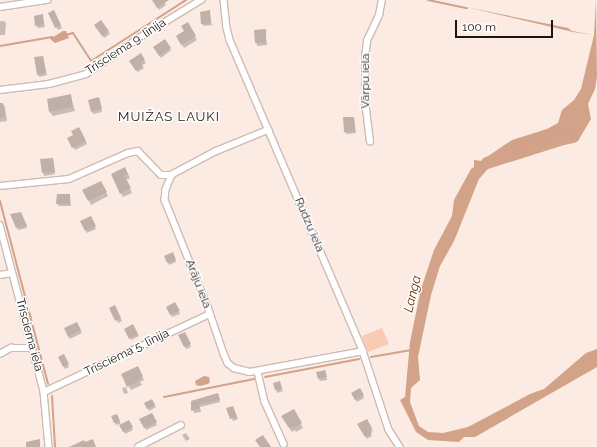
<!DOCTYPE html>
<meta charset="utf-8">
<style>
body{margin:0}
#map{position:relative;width:597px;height:447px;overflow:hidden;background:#fcebe3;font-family:Raleway,sans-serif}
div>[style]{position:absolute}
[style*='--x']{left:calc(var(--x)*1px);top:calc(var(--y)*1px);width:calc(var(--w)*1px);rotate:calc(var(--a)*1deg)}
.green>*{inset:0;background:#f9cbb4}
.water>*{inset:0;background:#d2a289}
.shadow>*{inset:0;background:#0003}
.stream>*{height:2px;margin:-1px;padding:0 1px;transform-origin:1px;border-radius:1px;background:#d2a289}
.river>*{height:12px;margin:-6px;padding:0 6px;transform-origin:6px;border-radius:6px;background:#d2a289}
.building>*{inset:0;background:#c0b0a8}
.roads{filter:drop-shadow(1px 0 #ccbcb4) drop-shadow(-1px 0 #ccbcb4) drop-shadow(0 1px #ccbcb4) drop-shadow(0 -1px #ccbcb4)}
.street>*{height:5.5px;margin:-2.75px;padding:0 2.75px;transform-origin:2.75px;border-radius:2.75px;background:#fff}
span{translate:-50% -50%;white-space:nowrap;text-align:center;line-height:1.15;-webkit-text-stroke:3px #fff;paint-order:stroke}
.street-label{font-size:12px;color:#1c1613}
.neighbourhood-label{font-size:13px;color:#1c1613;letter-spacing:1px}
.water-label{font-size:13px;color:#652a01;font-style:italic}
.scale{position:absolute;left:455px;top:20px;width:98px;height:18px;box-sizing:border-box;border:2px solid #1c1613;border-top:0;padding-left:5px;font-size:12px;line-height:14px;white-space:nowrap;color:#1c1613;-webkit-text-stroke:3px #fff;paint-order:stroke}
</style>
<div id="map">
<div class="green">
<i style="clip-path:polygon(382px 328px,389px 344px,368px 352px,362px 336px)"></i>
</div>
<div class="water">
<i style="clip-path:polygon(596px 0,597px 77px,595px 89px,588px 104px,591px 119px,578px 141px,574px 143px,563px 145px,549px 142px,537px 148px,518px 153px,511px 153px,493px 163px,479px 179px,454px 241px,440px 266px,431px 295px,418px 357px,420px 380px,411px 388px,410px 402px,419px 426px,428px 432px,443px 433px,468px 427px,530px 394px,544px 389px,586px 353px,597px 349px,597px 367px,475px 437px,464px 437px,459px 442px,428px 440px,416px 432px,400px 400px,405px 397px,410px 342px,421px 289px,434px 250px,452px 216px,454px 200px,471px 169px,474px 167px,474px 160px,481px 161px,512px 140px,547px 129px,558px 123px,562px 110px,574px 100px,581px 89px,594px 35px,573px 32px,466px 7px,568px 28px,572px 31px,594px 35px)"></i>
<i style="clip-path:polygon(63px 31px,66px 31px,69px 38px,55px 43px,50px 39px)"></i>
<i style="clip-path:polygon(204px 376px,209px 377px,210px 382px,208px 384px,200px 386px,196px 385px,195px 381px)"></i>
</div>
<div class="shadow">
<i style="clip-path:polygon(153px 0,163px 0,166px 5px,159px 10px)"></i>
<i style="clip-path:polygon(53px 11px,62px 28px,58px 30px,49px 14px)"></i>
<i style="clip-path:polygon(209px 12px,212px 25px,204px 26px,202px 24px)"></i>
<i style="clip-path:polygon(42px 15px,45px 27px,38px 28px,36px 25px)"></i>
<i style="clip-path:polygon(0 21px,4px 21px,6px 23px,5px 35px,0 35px)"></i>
<i style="clip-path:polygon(101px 22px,110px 34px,104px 38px,97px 28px)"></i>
<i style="clip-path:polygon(187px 24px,197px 40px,184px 48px,177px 36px,185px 32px)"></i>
<i style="clip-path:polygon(265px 30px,267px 45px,257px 46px,255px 31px)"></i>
<i style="clip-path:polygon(165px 40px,171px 50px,161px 58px,154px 47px)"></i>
<i style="clip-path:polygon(140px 55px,146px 63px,142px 65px,144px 68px,138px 72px,130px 62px)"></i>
<i style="clip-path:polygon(43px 57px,47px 75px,39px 77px,38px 74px)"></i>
<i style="clip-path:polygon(70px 95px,75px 111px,53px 116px,50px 112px)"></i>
<i style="clip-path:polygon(89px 101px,99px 101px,102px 112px,93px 114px)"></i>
<i style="clip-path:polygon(0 103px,2px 103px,5px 107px,7px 121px,0 122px)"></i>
<i style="clip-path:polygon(354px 118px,356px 133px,346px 134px,345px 131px)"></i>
<i style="clip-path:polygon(79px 128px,87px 144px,75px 150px,69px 138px,74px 135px)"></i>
<i style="clip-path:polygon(53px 159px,55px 174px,44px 176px,41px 160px)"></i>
<i style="clip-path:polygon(125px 168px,130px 178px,126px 180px,132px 193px,123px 197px,121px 193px)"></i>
<i style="clip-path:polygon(103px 186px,108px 196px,91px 205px,84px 190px)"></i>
<i style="clip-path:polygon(70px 195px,71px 206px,59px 206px,57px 203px)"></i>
<i style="clip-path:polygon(22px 215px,27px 228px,18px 230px,17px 227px)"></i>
<i style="clip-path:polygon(91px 217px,96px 229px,87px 233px,82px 222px)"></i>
<i style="clip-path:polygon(174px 256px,176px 262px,169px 265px,168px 262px)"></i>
<i style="clip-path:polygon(175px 304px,180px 314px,172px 317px,167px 307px)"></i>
<i style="clip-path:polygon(111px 308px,116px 309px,122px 321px,118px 323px)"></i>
<i style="clip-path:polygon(76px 323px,82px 333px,70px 339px,65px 329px)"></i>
<i style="clip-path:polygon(133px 325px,139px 336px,131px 340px,125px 330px)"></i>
<i style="clip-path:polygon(180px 335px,186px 335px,191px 347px,186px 349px)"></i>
<i style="clip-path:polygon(64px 356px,69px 367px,65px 369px,59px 358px)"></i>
<i style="clip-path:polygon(138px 367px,144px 380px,140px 382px,142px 385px,131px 390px,122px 375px)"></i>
<i style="clip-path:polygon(325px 371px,327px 380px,320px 381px,319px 379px)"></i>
<i style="clip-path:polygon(280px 382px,283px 391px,277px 393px,275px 384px)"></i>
<i style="clip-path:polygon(126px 387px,128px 393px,124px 394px,122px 388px)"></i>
<i style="clip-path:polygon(360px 389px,364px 398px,357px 402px,352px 394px)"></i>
<i style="clip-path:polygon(218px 394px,220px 402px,200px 407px,201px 412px,194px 413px,192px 402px)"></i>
<i style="clip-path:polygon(152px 400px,156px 407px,149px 411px,145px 403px)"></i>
<i style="clip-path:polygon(233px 407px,238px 419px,233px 421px,228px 409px)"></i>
<i style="clip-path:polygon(293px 410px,303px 428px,296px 432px,295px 430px,292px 432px,284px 420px)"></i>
<i style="clip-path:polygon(152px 414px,157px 425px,146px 430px,141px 419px)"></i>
<i style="clip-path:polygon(112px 417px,118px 417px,121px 425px,129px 421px,133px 430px,125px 434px,120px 424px,116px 425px)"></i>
<i style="clip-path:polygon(367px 420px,373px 431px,370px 432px,372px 436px,367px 439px,358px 425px)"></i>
<i style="clip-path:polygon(186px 433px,190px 439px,186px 441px,182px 435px)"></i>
</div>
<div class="stream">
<i style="--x:428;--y:0;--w:40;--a:12"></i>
<i style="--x:66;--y:35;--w:7;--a:-16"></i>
<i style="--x:73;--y:33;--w:33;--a:57"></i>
<i style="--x:91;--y:61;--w:113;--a:-32.7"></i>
<i style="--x:0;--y:46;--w:53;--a:-9.8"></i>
<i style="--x:0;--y:201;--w:189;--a:75.3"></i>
<i style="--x:371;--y:357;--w:41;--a:-9.9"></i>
<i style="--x:265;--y:377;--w:96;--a:-10.8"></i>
<i style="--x:52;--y:396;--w:51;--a:86.6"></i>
<i style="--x:164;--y:397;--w:92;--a:-11.3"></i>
</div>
<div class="river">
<i style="--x:487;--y:163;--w:84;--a:-17.4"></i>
</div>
<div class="building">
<i style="clip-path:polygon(152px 0,169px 0,157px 8px)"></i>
<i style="clip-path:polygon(54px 10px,61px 25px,55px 28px,48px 13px)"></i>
<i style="clip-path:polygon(210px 10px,211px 23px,201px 24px,200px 12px)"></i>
<i style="clip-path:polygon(43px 14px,44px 24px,35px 26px,34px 16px)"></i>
<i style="clip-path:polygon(101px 20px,109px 31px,102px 36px,94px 25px)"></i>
<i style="clip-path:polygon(188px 22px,196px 36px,181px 45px,176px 36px,184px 31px,181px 26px)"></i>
<i style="clip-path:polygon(266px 29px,266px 43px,255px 43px,254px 30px)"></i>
<i style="clip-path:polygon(165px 39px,171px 48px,159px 56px,153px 47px)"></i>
<i style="clip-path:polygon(141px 53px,145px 60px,141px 63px,143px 65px,136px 71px,129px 61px)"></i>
<i style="clip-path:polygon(43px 56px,46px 73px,37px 75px,34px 57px)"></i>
<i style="clip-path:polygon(71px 94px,73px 107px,49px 112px,47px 99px)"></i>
<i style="clip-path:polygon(99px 97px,102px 109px,91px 112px,88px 100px)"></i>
<i style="clip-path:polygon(0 103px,3px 103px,5px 117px,0 118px)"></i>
<i style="clip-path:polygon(343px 117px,354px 117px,355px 131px,344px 132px)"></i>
<i style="clip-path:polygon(79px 127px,86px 141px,72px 148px,67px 138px,73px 135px,71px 131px)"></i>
<i style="clip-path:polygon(53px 158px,55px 172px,42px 173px,40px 159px)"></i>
<i style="clip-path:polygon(125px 167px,128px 174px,124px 175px,131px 188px,120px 194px,111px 174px)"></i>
<i style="clip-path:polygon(101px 181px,107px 192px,88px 201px,82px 190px)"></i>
<i style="clip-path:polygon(57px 194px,70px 194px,70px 204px,56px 204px)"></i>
<i style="clip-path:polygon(21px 212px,27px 226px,16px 228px,10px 214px)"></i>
<i style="clip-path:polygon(91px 216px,96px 226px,85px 231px,80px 221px)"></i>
<i style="clip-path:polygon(173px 252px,176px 260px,167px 263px,164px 256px)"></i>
<i style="clip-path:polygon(175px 302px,180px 311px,170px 315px,166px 307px)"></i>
<i style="clip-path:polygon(115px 305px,121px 318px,115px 321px,109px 308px)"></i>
<i style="clip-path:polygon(77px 322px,81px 330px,68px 337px,64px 328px)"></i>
<i style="clip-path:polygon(133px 324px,138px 334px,129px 339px,124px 329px)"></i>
<i style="clip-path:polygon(185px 332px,191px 344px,184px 347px,178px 335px)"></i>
<i style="clip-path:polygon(64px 354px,69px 364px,63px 367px,58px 357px)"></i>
<i style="clip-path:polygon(138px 366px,143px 376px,139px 378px,140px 380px,127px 387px,121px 374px)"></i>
<i style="clip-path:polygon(325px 370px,327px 377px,318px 379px,316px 372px)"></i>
<i style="clip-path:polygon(280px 381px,282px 389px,275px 390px,273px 383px)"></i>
<i style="clip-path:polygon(360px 388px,364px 395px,355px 400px,351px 393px)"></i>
<i style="clip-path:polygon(218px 393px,220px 400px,199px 404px,200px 409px,191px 411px,191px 401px)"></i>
<i style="clip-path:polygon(152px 399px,155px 405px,147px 409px,144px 403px)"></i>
<i style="clip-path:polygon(233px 406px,237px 417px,230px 419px,226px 408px)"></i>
<i style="clip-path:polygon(294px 409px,302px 423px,293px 428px,292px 427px,289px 428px,281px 416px)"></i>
<i style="clip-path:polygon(152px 413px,157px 422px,144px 428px,139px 419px)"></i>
<i style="clip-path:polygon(117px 414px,120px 421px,114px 423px,111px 416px)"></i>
<i style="clip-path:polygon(367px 419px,372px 428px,370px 430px,372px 433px,365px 437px,357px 424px)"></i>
<i style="clip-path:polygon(129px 420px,133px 427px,123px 432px,119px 425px)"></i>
<i style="clip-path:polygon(263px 435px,271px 447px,260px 447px,255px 440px)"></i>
<i style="clip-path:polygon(40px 439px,40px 447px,26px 447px,26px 442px)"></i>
<i style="clip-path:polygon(93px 439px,96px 447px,69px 447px,84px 440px,85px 442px)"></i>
</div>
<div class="roads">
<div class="street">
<i style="--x:224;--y:0;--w:28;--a:84"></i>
<i style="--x:227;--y:28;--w:12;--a:76"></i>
<i style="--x:230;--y:40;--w:338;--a:66.8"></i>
<i style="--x:363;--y:351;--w:83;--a:71.8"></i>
<i style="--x:389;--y:430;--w:20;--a:57"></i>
<i style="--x:0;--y:7;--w:48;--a:-8.5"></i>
<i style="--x:0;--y:90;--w:49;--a:-7"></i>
<i style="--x:49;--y:84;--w:38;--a:-15"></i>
<i style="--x:86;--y:74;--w:64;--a:-34.2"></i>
<i style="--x:139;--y:38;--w:73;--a:-31.5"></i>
<i style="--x:269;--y:130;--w:58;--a:157.8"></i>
<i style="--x:215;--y:152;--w:49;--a:151.9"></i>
<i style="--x:172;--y:175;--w:16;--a:112"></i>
<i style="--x:166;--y:190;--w:10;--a:96"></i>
<i style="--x:165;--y:200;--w:115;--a:68.1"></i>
<i style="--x:208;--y:307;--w:50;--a:71.2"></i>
<i style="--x:224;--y:354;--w:10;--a:66"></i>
<i style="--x:228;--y:363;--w:8;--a:40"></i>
<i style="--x:234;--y:368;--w:16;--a:14"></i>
<i style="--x:250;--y:372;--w:115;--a:-10.5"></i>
<i style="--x:370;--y:142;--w:32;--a:-97"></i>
<i style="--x:366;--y:110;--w:52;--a:-91.1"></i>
<i style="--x:365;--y:58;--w:17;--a:-83"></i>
<i style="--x:367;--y:41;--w:29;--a:-65"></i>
<i style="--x:379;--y:15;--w:15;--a:-79"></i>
<i style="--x:0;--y:186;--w:69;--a:-5.8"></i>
<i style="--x:69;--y:179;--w:64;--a:-23.8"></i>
<i style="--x:128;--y:153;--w:10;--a:-11"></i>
<i style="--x:138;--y:151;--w:33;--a:46"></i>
<i style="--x:161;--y:175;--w:11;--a:0"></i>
<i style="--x:0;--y:225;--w:173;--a:75.2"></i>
<i style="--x:44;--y:392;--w:55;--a:84.8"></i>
<i style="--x:0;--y:275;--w:12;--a:-9"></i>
<i style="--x:0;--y:354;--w:13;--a:-29"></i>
<i style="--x:11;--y:348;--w:21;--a:0"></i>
<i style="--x:258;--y:372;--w:31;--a:77"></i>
<i style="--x:265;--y:402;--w:46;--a:65.7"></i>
<i style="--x:44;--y:392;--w:183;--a:-25.2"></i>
<i style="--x:138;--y:447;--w:48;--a:-27.1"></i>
</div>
</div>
<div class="street-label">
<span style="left:126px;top:47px;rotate:-33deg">Trīsciema 9. līnija</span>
<span style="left:366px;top:81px;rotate:-90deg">Vārpu iela</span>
<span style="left:309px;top:225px;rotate:67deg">Rudzu iela</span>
<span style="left:198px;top:284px;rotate:69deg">Arāju iela</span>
<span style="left:29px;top:335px;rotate:75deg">Trīsciema iela</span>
<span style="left:127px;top:353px;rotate:-26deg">Trīsciema 5. līnija</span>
</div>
<div class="neighbourhood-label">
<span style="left:169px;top:117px">MUIŽAS LAUKI</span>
</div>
<div class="water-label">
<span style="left:413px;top:294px;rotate:-76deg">Langa</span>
</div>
<div class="scale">100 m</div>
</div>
